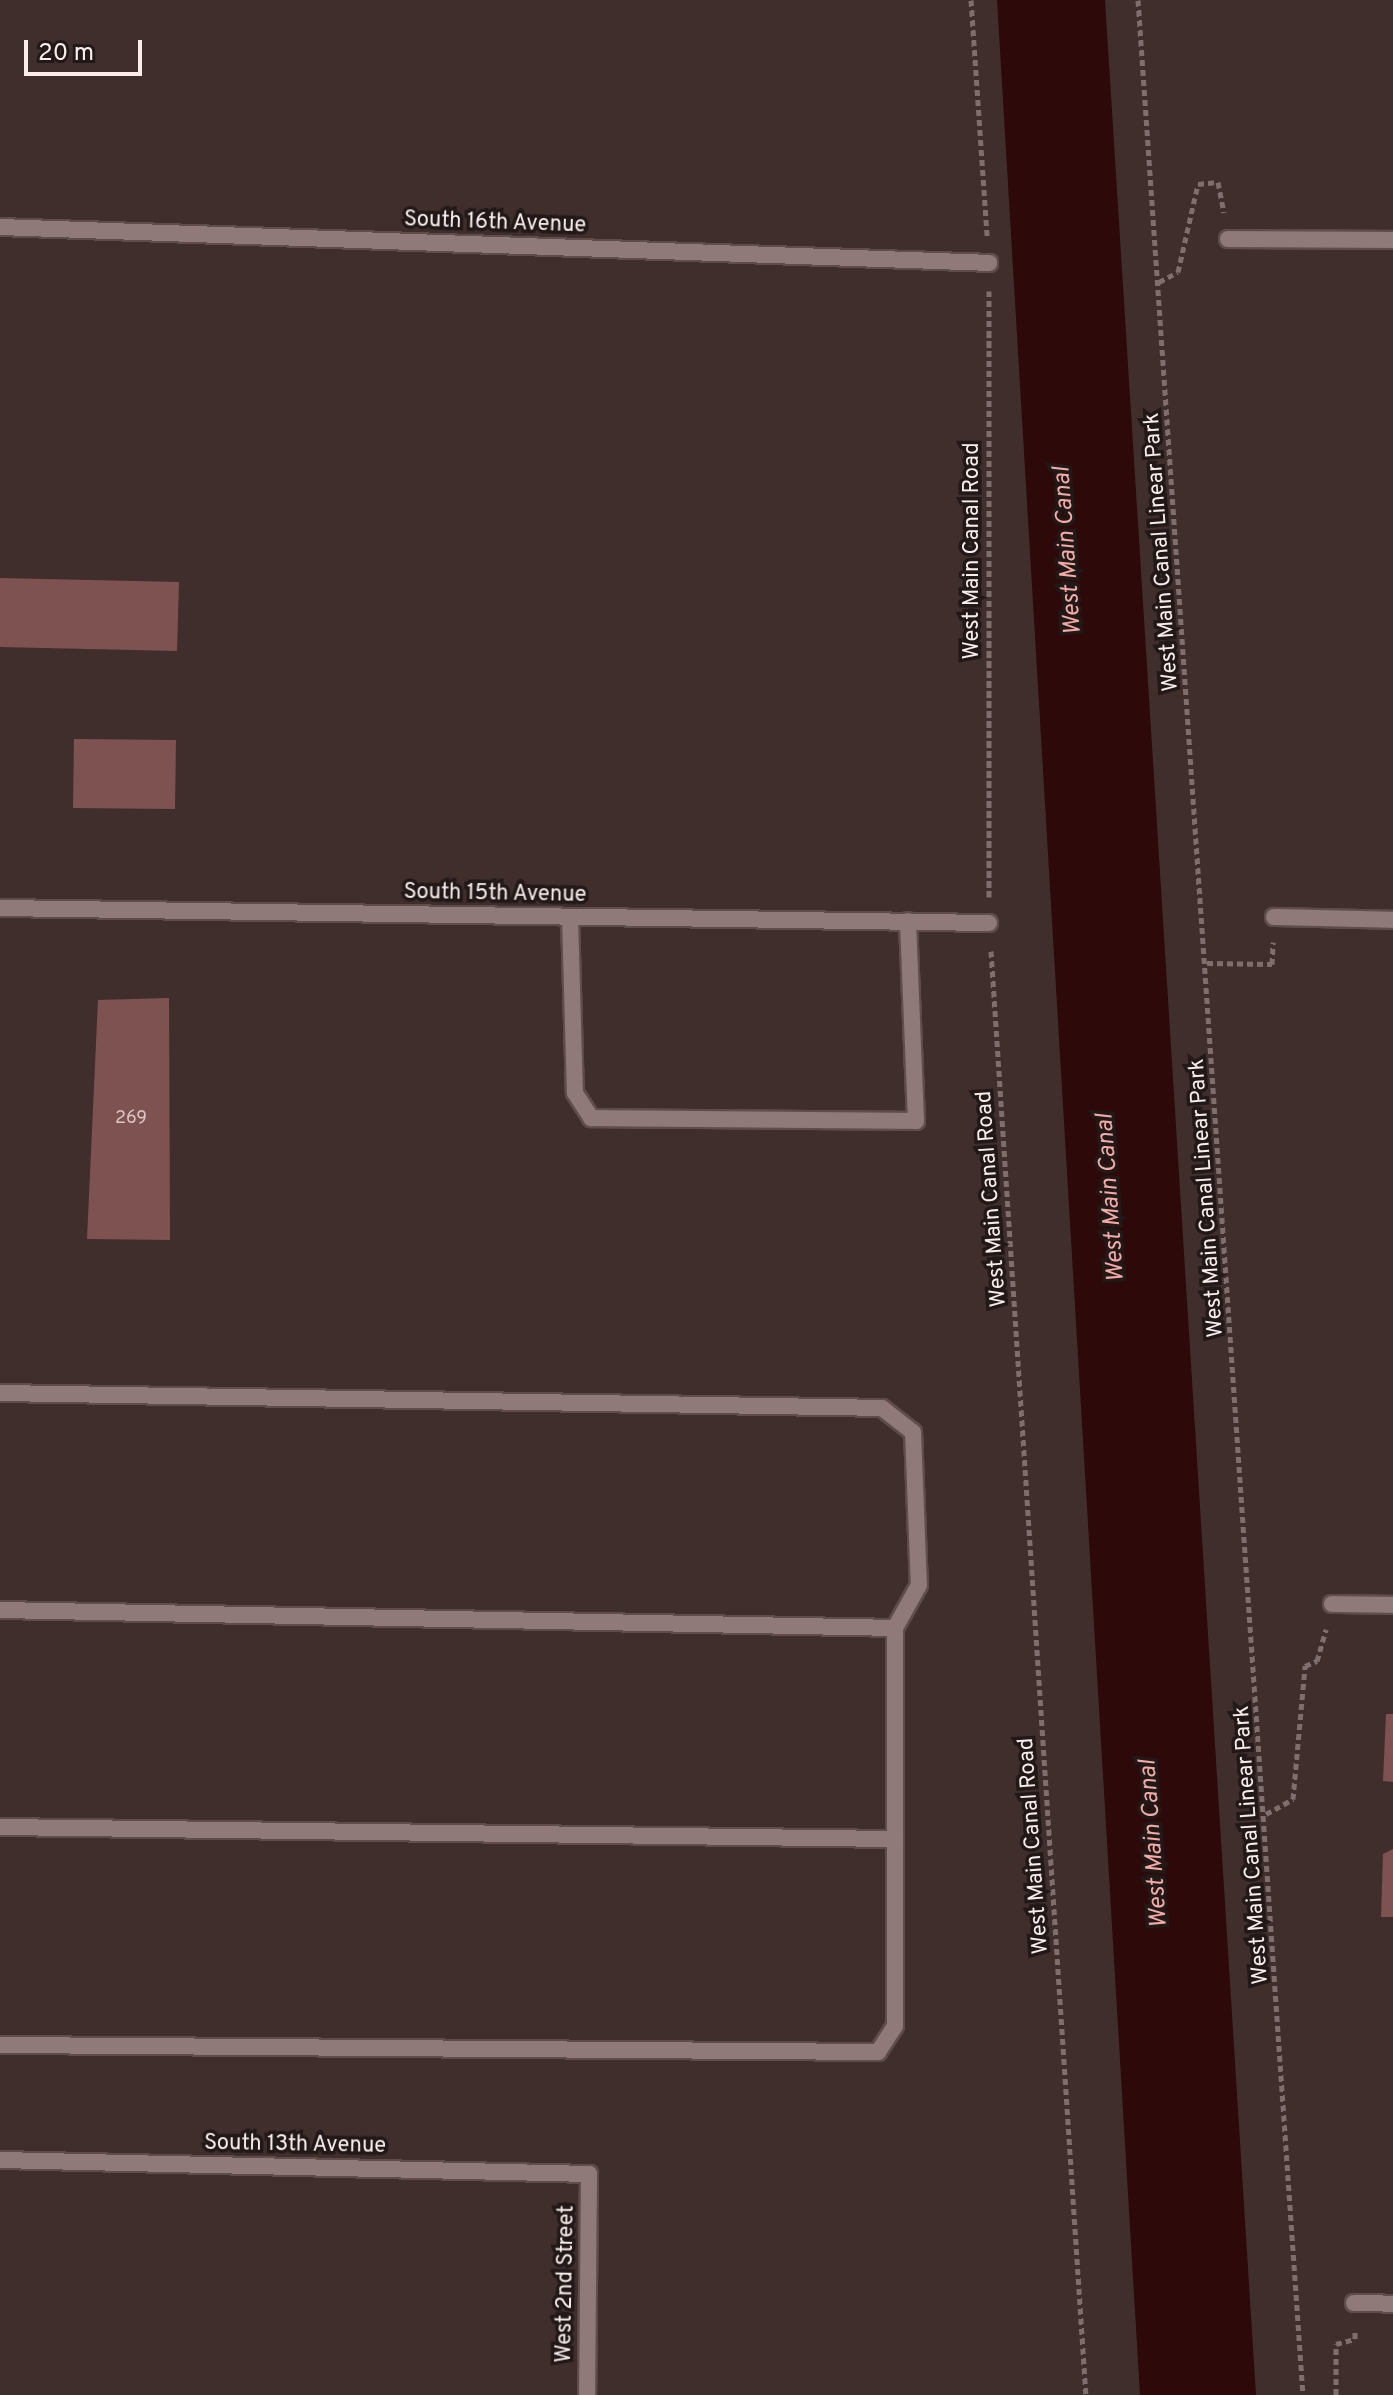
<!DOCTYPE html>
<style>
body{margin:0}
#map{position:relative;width:1393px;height:2395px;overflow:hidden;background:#402e2d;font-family:Overpass,sans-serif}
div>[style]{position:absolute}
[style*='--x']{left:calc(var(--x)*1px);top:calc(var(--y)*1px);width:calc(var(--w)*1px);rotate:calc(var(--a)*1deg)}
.water>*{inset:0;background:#2d090a}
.building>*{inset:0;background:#7e5250}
.path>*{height:5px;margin-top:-2.5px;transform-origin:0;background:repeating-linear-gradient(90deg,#7e6e6d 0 6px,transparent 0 10px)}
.roads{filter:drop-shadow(2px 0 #5e4d4b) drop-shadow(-2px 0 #5e4d4b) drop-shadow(0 2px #5e4d4b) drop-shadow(0 -2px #5e4d4b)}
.lane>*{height:16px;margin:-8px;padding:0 8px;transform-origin:8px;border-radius:8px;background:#907a79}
.street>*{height:16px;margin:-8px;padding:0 8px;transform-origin:8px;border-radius:8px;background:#907a79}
span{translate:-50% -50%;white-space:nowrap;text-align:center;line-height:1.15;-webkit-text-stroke:7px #211918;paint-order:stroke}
.number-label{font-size:18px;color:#dac6c4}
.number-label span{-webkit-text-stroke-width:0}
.street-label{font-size:22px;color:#f9edeb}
.water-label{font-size:24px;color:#f5aaa5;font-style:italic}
.scale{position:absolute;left:24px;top:40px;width:118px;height:36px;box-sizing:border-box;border:4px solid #f9edeb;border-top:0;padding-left:10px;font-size:24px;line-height:28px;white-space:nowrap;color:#f9edeb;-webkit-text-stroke:6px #211918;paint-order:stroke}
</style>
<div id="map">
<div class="water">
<i style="clip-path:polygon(997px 0,1105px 0,1256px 2395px,1140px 2395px)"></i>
</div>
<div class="building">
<i style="clip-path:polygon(0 578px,179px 582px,177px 651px,0 647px)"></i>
<i style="clip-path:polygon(74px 739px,176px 740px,175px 809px,73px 808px)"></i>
<i style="clip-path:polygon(169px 998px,170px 1240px,87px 1239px,98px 1000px)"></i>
<i style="clip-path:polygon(1386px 1714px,1393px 1714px,1393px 1782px,1383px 1781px)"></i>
<i style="clip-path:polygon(1393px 1849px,1393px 1917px,1381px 1917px,1383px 1854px)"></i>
</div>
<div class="path">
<i style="--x:971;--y:0;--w:238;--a:86.1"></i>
<i style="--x:1138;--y:0;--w:2401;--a:86.06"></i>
<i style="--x:1159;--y:282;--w:21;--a:-28"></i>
<i style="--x:1178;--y:272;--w:90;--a:-77.2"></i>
<i style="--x:1198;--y:184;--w:20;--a:-6"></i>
<i style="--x:1218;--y:182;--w:31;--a:79"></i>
<i style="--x:989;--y:291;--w:606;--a:90"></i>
<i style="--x:991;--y:951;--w:1447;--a:86.24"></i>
<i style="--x:1207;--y:963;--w:65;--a:0.9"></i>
<i style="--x:1272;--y:964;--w:22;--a:-87"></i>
<i style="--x:1266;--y:1814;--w:31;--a:-29"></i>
<i style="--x:1293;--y:1799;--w:134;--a:-84.8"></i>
<i style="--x:1305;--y:1666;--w:13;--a:-23"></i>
<i style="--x:1317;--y:1661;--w:33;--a:-74"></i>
<i style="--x:1336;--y:2395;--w:51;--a:-90"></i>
<i style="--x:1336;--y:2344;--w:20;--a:-15"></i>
<i style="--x:1355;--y:2339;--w:9;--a:-90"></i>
</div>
<div class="roads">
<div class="lane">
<i style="--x:570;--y:917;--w:176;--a:88.4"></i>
<i style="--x:575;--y:1093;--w:30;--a:57"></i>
<i style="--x:591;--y:1118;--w:325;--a:0.5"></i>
<i style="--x:916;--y:1121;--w:200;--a:-92.3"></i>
<i style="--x:0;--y:1393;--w:882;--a:0.97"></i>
<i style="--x:882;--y:1408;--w:39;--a:38"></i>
<i style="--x:913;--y:1432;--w:153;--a:87.8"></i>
<i style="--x:919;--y:1585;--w:49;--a:119.2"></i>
<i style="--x:895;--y:1628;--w:398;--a:90"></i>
<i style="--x:895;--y:2026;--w:31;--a:123"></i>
<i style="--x:878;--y:2052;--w:878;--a:-179.54"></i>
<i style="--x:0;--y:1610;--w:895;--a:1.15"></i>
<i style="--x:0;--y:1827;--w:895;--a:0.77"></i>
</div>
<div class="street">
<i style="--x:0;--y:227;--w:990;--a:2.08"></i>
<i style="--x:1228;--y:239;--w:165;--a:0.3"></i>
<i style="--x:0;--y:908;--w:989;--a:0.87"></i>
<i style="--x:1274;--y:917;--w:119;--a:1.4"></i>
<i style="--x:1332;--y:1604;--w:61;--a:0.9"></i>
<i style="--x:0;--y:2160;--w:589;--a:1.36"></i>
<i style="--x:589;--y:2174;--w:221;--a:90.5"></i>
<i style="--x:1354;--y:2303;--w:39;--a:1"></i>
</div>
</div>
<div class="number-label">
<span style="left:131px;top:1119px">269</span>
</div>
<div class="street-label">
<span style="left:495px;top:223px;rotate:2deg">South 16th Avenue</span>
<span style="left:973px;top:551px;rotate:-90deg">West Main Canal Road</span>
<span style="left:1162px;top:552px;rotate:-94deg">West Main Canal Linear Park</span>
<span style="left:495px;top:894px;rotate:1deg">South 15th Avenue</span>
<span style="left:1207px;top:1198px;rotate:-94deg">West Main Canal Linear Park</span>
<span style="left:992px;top:1199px;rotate:-94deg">West Main Canal Road</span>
<span style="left:1252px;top:1845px;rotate:-94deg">West Main Canal Linear Park</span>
<span style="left:1034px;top:1846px;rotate:-94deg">West Main Canal Road</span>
<span style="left:295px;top:2145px;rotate:1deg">South 13th Avenue</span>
<span style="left:566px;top:2284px;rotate:-89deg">West 2nd Street</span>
</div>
<div class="water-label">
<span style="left:1069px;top:551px;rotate:-94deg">West Main Canal</span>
<span style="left:1112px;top:1198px;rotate:-94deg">West Main Canal</span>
<span style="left:1155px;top:1844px;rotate:-94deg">West Main Canal</span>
</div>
<div class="scale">20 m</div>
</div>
